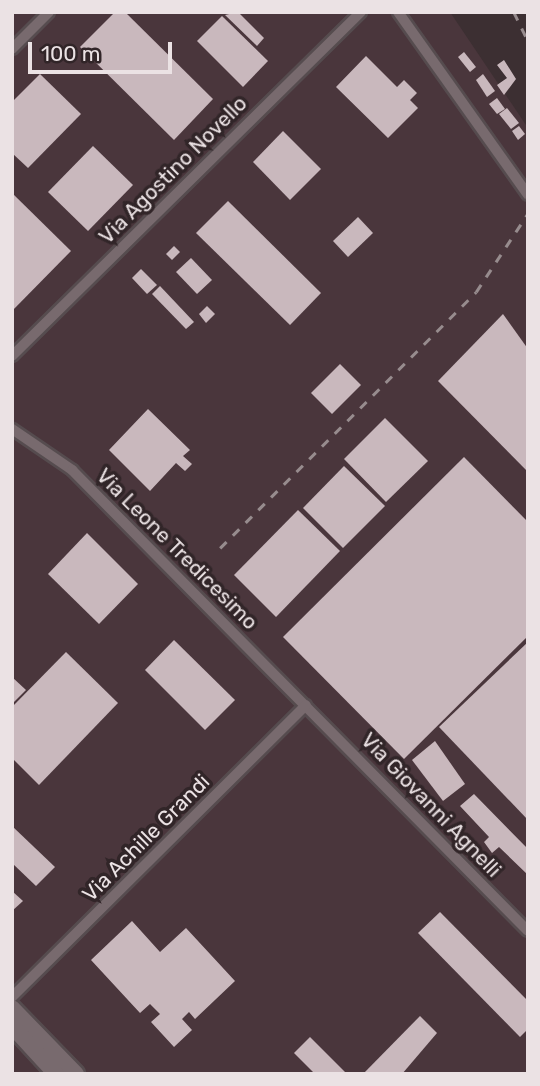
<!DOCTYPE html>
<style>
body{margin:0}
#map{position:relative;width:540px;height:1086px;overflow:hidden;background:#3c2f32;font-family:Rubik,sans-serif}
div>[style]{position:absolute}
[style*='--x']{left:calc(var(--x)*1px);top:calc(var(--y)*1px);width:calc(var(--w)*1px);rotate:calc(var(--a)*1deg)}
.built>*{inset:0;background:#4a363c}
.building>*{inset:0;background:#c9b8bd}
.roads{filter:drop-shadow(2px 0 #564c4f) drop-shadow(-2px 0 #564c4f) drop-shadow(0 2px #564c4f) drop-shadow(0 -2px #564c4f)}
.minor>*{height:10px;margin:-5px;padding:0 5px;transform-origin:5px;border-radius:5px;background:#786a6e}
.secondary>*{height:16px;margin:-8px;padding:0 8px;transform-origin:8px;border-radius:8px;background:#786a6e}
.rail>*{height:2.5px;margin-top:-1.25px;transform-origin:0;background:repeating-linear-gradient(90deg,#978c8e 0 9px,transparent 0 18px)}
span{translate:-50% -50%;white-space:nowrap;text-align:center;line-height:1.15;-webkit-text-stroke:7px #312528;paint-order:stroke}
.street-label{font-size:21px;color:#ebe2e4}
.frame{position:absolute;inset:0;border:14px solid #ebe2e4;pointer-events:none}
.scale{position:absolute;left:28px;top:42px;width:144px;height:32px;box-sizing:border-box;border:4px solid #ebe2e4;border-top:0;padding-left:9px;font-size:21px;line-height:24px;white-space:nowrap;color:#ebe2e4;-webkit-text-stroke:5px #312528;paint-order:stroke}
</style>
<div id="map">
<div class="built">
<i style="clip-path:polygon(12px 12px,450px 12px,528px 128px,528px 1074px,12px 1074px)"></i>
</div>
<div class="building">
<i style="clip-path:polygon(115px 12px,125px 12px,213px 99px,174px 140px,80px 47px)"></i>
<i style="clip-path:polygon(238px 12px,264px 38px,257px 46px,225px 15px)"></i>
<i style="clip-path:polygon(222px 16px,268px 61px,243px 87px,197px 41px)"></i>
<i style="clip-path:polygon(464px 52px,476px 67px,470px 72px,458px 57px)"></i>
<i style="clip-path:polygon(366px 56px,397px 87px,404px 80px,417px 93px,410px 100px,418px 108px,388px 138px,336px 87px)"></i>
<i style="clip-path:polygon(504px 60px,516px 79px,504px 95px,497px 85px,507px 78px,497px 65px)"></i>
<i style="clip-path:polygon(40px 74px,81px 114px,28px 168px,12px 153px,12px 102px)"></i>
<i style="clip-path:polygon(483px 74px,495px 91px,487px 97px,476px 80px)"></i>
<i style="clip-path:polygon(497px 98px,505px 109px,497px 114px,489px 104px)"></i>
<i style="clip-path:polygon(507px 108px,519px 123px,511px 129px,499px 114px)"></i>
<i style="clip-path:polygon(519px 126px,525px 134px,518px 140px,512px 131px)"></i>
<i style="clip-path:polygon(283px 131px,321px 169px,290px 200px,253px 162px)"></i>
<i style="clip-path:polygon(93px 146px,133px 185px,88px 231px,48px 192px)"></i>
<i style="clip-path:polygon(12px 193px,71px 251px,12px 311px)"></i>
<i style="clip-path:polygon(228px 201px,321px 293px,290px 325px,196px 233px)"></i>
<i style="clip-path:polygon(358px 217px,373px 233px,348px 257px,333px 241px)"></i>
<i style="clip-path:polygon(174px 246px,180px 252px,172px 260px,166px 254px)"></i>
<i style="clip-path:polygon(191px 258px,212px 280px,197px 294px,176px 272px)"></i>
<i style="clip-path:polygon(141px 269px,157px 285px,147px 294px,132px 278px)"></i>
<i style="clip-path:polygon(160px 286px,194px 322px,186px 329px,152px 294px)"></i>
<i style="clip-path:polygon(207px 306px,215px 314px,206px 323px,199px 314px)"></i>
<i style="clip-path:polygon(503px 314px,528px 349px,528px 472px,438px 381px)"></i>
<i style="clip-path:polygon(340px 364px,361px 385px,332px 414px,311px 393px)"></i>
<i style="clip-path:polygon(148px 409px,190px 450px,183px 456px,192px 464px,185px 471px,176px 463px,150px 491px,109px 450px)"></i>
<i style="clip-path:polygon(385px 418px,428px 461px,386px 502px,344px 459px)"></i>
<i style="clip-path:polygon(464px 457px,528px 522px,528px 636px,404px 759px,283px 637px)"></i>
<i style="clip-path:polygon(344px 466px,385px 506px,343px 548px,303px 508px)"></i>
<i style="clip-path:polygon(298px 510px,340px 551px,276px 617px,234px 575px)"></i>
<i style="clip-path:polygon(87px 533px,138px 584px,99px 624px,48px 574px)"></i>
<i style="clip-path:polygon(174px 640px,235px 700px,205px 730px,145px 670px)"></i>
<i style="clip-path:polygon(528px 642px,528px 820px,439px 727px)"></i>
<i style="clip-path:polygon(66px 652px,118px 703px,39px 785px,12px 758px,12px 707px)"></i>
<i style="clip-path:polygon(12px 677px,26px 690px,12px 704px)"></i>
<i style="clip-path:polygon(435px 741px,465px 784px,443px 801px,412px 760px)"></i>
<i style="clip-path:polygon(474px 794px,528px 849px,528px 875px,499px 847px,492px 853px,484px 842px,489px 837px,460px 806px)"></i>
<i style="clip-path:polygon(12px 826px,55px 867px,36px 886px,12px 863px)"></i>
<i style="clip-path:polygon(12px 891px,23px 901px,12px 911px)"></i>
<i style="clip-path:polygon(440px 912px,528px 1001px,528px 1029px,520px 1037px,418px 933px)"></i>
<i style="clip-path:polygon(132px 921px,160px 952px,186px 928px,235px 981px,195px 1019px,189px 1012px,182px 1019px,192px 1030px,174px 1047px,151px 1022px,160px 1014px,150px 1004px,140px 1013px,91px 960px)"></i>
<i style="clip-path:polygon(420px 1016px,437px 1033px,402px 1074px,363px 1074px)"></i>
<i style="clip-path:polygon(310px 1037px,347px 1074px,315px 1074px,294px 1053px)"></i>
</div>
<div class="roads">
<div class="minor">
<i style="--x:398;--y:12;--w:224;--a:54.6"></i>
<i style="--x:12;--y:49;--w:52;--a:-45"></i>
<i style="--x:12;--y:356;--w:490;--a:-44.6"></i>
<i style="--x:12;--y:429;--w:73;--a:34.3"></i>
<i style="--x:72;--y:470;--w:648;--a:45.31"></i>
<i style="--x:12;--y:997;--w:414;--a:-44.8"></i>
</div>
<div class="secondary">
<i style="--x:12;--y:1008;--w:92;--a:45.9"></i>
<i style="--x:12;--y:1026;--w:65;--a:47.5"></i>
</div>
</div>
<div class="rail">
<i style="--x:514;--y:12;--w:32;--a:64"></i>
<i style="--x:220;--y:548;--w:362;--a:-45"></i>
<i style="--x:476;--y:292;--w:95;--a:-56.6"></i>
</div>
<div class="street-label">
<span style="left:173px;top:170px;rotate:-45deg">Via Agostino Novello</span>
<span style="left:177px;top:549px;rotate:45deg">Via Leone Tredicesimo</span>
<span style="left:431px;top:805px;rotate:46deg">Via Giovanni Agnelli</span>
<span style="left:146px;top:838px;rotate:-45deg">Via Achille Grandi</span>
</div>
<div class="frame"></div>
<div class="scale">100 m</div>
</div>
